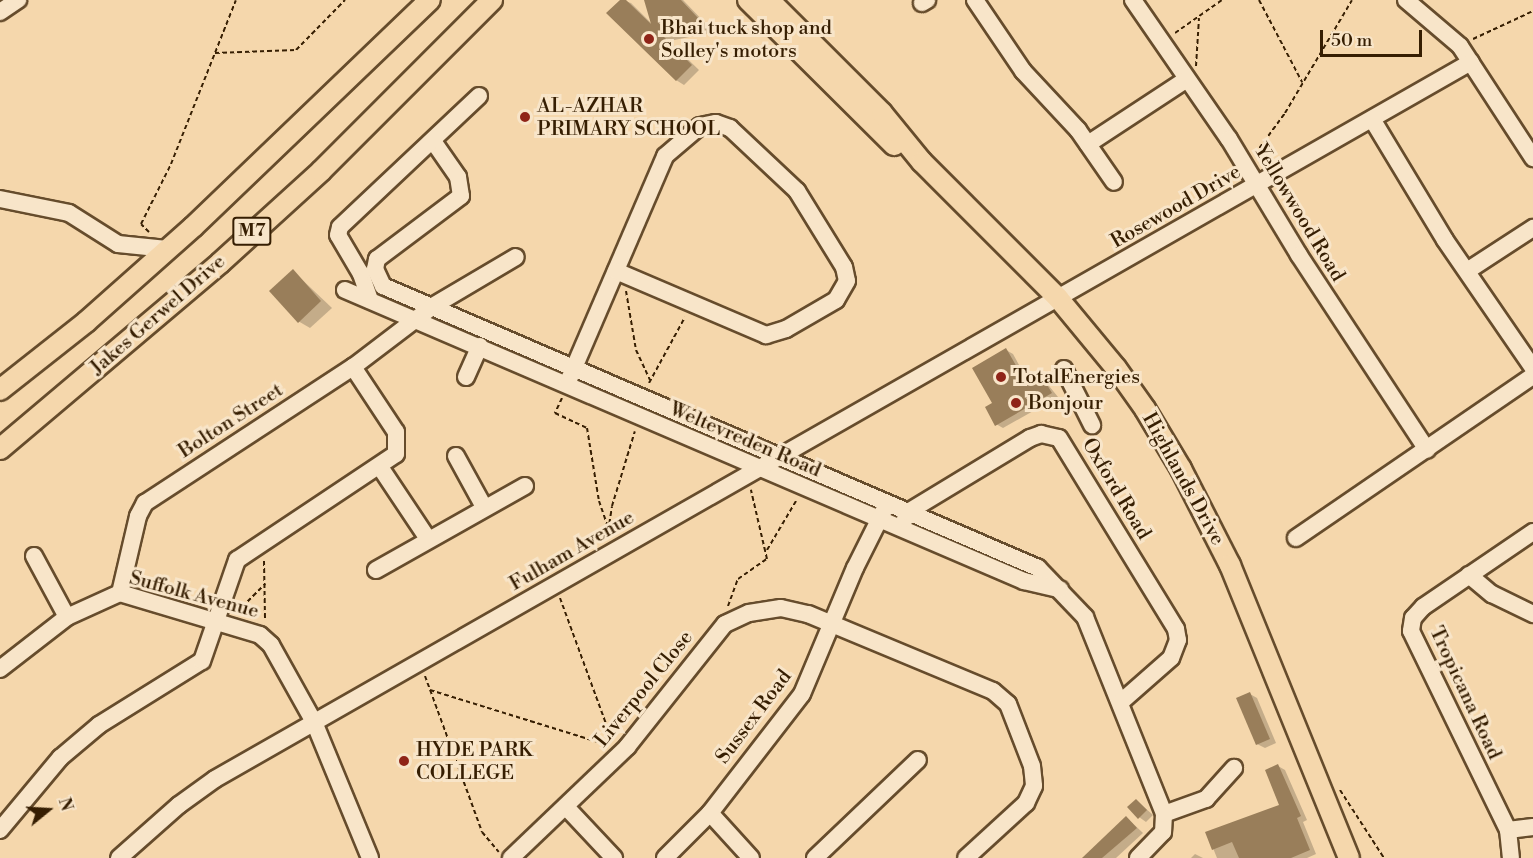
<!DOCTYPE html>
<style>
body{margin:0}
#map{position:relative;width:1533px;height:858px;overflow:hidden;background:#f5d7ac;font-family:"Libre Bodoni",serif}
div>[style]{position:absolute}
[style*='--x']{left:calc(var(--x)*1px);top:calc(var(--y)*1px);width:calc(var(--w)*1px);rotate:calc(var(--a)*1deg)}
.shadow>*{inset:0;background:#0003}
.building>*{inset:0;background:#997e5a}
.path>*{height:2px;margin-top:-1px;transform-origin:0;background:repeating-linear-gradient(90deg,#361e02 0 4.5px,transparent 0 7.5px)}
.roads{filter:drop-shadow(2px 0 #664c2c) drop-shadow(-2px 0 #664c2c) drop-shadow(0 2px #664c2c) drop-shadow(0 -2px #664c2c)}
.minor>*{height:16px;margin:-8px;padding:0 8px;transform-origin:8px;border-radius:8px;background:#f8e5c9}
.major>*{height:20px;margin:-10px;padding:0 10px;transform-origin:10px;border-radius:10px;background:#f5d7ac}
.dots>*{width:16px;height:16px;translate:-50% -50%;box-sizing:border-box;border:3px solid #f8e5c9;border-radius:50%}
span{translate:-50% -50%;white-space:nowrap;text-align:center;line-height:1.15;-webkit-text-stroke:6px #f8e5c9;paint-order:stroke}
.shield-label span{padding:2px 4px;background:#f8e5c9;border:2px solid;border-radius:4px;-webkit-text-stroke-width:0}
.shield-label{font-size:18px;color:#361e02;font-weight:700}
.poi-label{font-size:20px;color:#361e02}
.left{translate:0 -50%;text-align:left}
.street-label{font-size:20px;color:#361e02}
.north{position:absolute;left:18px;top:780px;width:60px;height:60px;-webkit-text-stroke:4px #f8e5c9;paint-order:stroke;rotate:72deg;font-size:16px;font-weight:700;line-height:24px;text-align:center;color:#361e02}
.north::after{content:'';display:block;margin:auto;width:21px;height:27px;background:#361e02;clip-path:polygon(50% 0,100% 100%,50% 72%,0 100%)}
.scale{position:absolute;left:1320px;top:30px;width:102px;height:27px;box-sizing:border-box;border:3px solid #361e02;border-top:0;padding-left:8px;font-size:18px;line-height:21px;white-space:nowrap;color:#361e02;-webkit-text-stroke:4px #f8e5c9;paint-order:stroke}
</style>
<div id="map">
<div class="shadow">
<i style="clip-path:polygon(622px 0,631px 3px,652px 24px,646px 0,683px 0,707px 25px,710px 33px,669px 41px,699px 70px,684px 85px,676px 80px)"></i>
<i style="clip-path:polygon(293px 271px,332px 308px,310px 328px,298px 321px)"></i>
<i style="clip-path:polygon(1006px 350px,1013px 354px,1029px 383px,1041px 376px,1058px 397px,1003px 428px,996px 424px,994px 403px)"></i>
<i style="clip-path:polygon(1250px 694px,1257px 698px,1276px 743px,1265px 748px,1257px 744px)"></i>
<i style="clip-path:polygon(1278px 766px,1285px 770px,1307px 820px,1303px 822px,1316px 854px,1307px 858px,1217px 858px,1207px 833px,1281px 806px)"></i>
<i style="clip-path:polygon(1136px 800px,1153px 815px,1146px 822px,1139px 817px)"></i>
<i style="clip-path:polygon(1127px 818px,1143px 833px,1116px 858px,1083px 858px)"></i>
<i style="clip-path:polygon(1195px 854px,1203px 858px,1191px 858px)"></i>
</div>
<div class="building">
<i style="clip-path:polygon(620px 0,626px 0,651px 24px,644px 0,681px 0,699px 19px,702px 29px,663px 36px,692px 65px,676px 81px,606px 13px)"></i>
<i style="clip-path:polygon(293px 269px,321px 301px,298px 323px,269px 291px)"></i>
<i style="clip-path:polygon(1006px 348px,1026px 383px,1041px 375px,1052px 393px,995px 426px,985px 407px,992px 403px,972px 368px)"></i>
<i style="clip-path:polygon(1250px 692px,1270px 739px,1256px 745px,1236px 698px)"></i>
<i style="clip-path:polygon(1278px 764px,1301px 816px,1297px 818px,1310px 850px,1291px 858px,1239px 858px,1232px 842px,1212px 850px,1205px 832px,1279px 805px,1265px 770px)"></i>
<i style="clip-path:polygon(1136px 799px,1147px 810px,1138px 819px,1127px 807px)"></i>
<i style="clip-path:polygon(1126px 816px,1137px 828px,1102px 858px,1082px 858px)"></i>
</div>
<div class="path">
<i style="--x:1259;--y:0;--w:93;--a:62.3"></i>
<i style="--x:1175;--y:33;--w:57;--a:-35.1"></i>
<i style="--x:1473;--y:39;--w:66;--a:-25"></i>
<i style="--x:215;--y:53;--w:81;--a:-2.1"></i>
<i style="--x:296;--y:50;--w:70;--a:-45.6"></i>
<i style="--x:1196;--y:66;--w:48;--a:-86.4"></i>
<i style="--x:1255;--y:154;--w:51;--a:-53.8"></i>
<i style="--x:1285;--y:113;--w:131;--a:-59.3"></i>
<i style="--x:149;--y:232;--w:11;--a:-135"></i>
<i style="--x:141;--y:224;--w:67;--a:-63.4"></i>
<i style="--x:171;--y:164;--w:176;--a:-68.4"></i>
<i style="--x:626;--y:291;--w:60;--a:80.4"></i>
<i style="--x:636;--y:350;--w:33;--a:65"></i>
<i style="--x:649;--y:383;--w:75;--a:-61.4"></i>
<i style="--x:562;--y:398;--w:17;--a:115"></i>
<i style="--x:555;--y:413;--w:35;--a:25"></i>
<i style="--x:587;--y:428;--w:74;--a:80.7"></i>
<i style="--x:599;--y:501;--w:31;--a:71"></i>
<i style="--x:607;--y:538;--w:32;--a:-81"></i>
<i style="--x:612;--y:506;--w:78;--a:-73"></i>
<i style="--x:767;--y:550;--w:57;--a:-59.4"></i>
<i style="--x:264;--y:561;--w:60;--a:89"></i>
<i style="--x:560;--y:598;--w:151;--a:69.9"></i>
<i style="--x:728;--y:606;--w:29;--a:-70"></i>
<i style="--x:738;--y:579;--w:35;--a:-35"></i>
<i style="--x:767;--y:559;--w:71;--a:-103.1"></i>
<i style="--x:237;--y:612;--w:40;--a:-45"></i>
<i style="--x:425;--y:676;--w:166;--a:69.9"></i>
<i style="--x:482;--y:832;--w:26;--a:50"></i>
<i style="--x:430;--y:690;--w:186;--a:17.2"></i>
<i style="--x:1340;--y:790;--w:81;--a:57.1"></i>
</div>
<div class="roads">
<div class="minor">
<i style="--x:975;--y:0;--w:86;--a:55.9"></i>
<i style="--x:1023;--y:71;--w:81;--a:47"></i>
<i style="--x:1078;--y:130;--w:63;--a:55.3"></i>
<i style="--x:1133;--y:0;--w:169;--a:55.4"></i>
<i style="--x:1229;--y:139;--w:135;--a:58.9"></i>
<i style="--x:1299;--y:255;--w:233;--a:56.7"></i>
<i style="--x:1406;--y:0;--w:71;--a:40.4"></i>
<i style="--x:1460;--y:46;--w:134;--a:56.9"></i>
<i style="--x:922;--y:3;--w:6;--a:-31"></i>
<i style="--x:0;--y:12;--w:22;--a:-34"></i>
<i style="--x:1372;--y:119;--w:141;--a:58.9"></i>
<i style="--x:1445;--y:240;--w:155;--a:55.5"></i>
<i style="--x:433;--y:141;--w:44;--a:55.2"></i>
<i style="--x:458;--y:177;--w:19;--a:81"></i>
<i style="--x:461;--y:196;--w:105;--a:143.1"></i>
<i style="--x:377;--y:259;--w:10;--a:101"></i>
<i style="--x:375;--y:269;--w:19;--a:65"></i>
<i style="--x:383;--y:286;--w:713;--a:23.29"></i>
<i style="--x:1038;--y:568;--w:68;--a:46.2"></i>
<i style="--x:1085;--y:617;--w:212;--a:68.1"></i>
<i style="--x:1164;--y:814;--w:18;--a:93"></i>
<i style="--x:1163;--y:832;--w:36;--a:134"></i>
<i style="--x:1088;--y:144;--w:118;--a:-33.3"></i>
<i style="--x:0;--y:199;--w:70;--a:11.5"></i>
<i style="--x:69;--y:213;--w:58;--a:32.3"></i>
<i style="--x:118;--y:244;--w:49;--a:5.8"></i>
<i style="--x:1467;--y:271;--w:79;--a:-33.1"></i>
<i style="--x:345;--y:290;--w:739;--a:23.2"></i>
<i style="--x:1024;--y:581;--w:37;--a:13"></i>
<i style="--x:370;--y:300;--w:28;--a:-109"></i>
<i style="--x:361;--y:274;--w:45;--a:-120.5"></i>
<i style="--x:338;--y:235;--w:8;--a:-76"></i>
<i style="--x:340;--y:227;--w:191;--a:-43.3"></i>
<i style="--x:1064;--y:369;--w:63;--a:63.4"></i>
<i style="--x:466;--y:377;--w:34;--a:-66"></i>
<i style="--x:567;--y:384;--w:248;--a:-66.7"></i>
<i style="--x:665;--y:156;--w:46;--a:-40.6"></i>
<i style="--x:700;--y:126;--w:16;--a:-11"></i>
<i style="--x:716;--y:123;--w:15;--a:20"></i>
<i style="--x:730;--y:128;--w:92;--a:43.2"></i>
<i style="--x:797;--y:191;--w:89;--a:58.3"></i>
<i style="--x:844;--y:267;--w:14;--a:78"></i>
<i style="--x:847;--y:281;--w:22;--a:120"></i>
<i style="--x:836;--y:300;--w:58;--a:149.9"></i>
<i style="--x:786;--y:329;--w:21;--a:163"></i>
<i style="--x:766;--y:335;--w:163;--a:-156.9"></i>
<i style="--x:456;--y:456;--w:58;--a:61.2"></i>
<i style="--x:380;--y:467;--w:87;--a:56.3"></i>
<i style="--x:905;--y:519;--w:8;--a:-67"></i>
<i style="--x:908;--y:512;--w:143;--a:-31.2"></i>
<i style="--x:1030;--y:438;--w:12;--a:-20"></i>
<i style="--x:1041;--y:434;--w:18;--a:13"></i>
<i style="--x:1059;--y:438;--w:224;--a:58.5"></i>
<i style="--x:1176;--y:629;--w:11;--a:80"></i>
<i style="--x:1178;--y:640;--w:19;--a:111"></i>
<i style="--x:1171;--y:658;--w:67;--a:138.7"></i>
<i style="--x:1533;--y:532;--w:133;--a:145.7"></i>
<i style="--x:1423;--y:607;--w:15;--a:132"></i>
<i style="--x:1413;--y:618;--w:13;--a:99"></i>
<i style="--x:1411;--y:631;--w:221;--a:64"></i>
<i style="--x:1508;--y:830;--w:25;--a:-7"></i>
<i style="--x:1296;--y:538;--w:287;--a:-34.4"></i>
<i style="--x:34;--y:556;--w:69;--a:61.6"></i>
<i style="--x:376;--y:570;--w:171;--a:-29.4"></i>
<i style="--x:1469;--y:575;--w:30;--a:40"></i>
<i style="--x:1492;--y:594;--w:46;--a:26"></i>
<i style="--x:120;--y:593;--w:79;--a:-76.8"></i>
<i style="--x:138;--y:516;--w:15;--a:-62"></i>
<i style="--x:145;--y:503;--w:249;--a:-33.2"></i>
<i style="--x:353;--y:367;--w:101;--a:-37.3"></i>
<i style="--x:433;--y:306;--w:96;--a:-30.6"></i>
<i style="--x:0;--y:669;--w:85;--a:-37.8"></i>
<i style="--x:67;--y:617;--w:58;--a:-24.4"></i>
<i style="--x:120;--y:593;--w:146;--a:16.7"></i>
<i style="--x:260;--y:635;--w:15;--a:42"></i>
<i style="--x:271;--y:645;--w:88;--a:60.8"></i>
<i style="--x:314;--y:722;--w:147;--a:67.6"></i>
<i style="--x:567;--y:808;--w:69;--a:46.8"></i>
<i style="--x:710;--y:813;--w:61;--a:47.7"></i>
<i style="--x:1164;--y:814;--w:45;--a:-19.7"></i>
<i style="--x:1206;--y:799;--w:42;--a:-47.9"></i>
<i style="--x:0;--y:830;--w:94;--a:-50.2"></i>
<i style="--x:60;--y:758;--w:51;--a:-40.2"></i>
<i style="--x:99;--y:725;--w:121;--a:-31.9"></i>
<i style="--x:202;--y:661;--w:107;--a:-70.9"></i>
<i style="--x:237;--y:560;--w:191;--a:-33.7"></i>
<i style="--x:396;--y:454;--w:22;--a:-90"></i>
<i style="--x:396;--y:432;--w:78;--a:-123.5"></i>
<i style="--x:1508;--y:830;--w:28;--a:84"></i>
<i style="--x:119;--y:858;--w:80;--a:-41.5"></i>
<i style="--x:179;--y:805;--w:44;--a:-35.8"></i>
<i style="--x:215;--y:779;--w:1446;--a:-29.72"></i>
<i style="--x:511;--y:858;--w:161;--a:-43.7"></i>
<i style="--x:627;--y:747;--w:157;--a:-51.5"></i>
<i style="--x:725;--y:624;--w:26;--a:-25"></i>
<i style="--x:749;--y:613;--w:32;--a:-9"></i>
<i style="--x:781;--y:608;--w:28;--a:13"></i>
<i style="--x:808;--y:614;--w:200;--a:22.6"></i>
<i style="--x:993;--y:691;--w:20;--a:41"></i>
<i style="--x:1008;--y:704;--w:66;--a:68.8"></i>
<i style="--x:1032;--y:766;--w:20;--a:84"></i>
<i style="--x:1034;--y:786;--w:19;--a:115"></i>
<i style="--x:1026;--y:803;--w:81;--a:137.5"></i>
<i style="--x:665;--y:858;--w:64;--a:-45"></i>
<i style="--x:710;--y:813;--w:150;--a:-52.3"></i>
<i style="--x:802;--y:694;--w:137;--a:-67.2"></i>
<i style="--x:855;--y:568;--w:65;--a:-63.4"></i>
<i style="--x:815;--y:858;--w:142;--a:-43.6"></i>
</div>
<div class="major">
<i style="--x:748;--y:0;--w:206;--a:44.8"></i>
<i style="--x:769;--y:0;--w:160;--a:45"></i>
<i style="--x:882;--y:113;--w:63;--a:50.8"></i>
<i style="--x:922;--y:162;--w:192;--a:45"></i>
<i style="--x:1058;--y:298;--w:91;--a:50.4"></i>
<i style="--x:1116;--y:368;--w:50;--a:54.7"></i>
<i style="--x:1145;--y:409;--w:70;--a:59"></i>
<i style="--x:1181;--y:469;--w:108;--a:63"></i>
<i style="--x:1230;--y:565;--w:316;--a:67.9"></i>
<i style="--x:0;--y:390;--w:110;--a:-38.3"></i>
<i style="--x:86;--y:322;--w:143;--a:-41.6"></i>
<i style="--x:193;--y:227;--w:328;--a:-43.8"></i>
<i style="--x:0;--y:449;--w:288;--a:-40.2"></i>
<i style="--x:220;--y:263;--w:137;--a:-42.3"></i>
<i style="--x:321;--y:171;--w:242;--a:-45"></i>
</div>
</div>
<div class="dots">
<i style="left:649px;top:39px;background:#8f2418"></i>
<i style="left:525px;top:117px;background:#8f2418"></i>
<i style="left:1001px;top:377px;background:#8f2418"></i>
<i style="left:1016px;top:403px;background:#8f2418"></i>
<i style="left:404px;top:761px;background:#8f2418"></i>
</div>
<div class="shield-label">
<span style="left:252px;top:231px">M7</span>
</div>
<div class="poi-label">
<span class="left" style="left:661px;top:40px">Bhai tuck shop and<br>Solley's motors</span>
<span class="left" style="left:537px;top:118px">AL-AZHAR<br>PRIMARY SCHOOL</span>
<span class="left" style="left:1013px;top:377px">TotalEnergies</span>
<span class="left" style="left:1028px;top:403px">Bonjour</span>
<span class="left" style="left:416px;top:762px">HYDE PARK<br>COLLEGE</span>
</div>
<div class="street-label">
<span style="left:1176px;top:207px;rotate:-30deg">Rosewood Drive</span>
<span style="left:1299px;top:213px;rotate:59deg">Yellowwood Road</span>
<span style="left:158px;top:315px;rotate:-41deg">Jakes Gerwel Drive</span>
<span style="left:231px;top:421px;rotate:-33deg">Bolton Street</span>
<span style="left:745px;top:440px;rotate:23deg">Weltevreden Road</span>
<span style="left:1183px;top:479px;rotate:61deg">Highlands Drive</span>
<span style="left:1116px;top:489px;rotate:59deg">Oxford Road</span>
<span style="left:572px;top:551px;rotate:-30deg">Fulham Avenue</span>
<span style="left:194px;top:595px;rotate:15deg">Suffolk Avenue</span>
<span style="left:644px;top:689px;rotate:-51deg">Liverpool Close</span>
<span style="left:1465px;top:693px;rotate:65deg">Tropicana Road</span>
<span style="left:754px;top:717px;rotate:-53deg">Sussex Road</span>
</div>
<div class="north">N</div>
<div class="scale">50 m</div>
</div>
